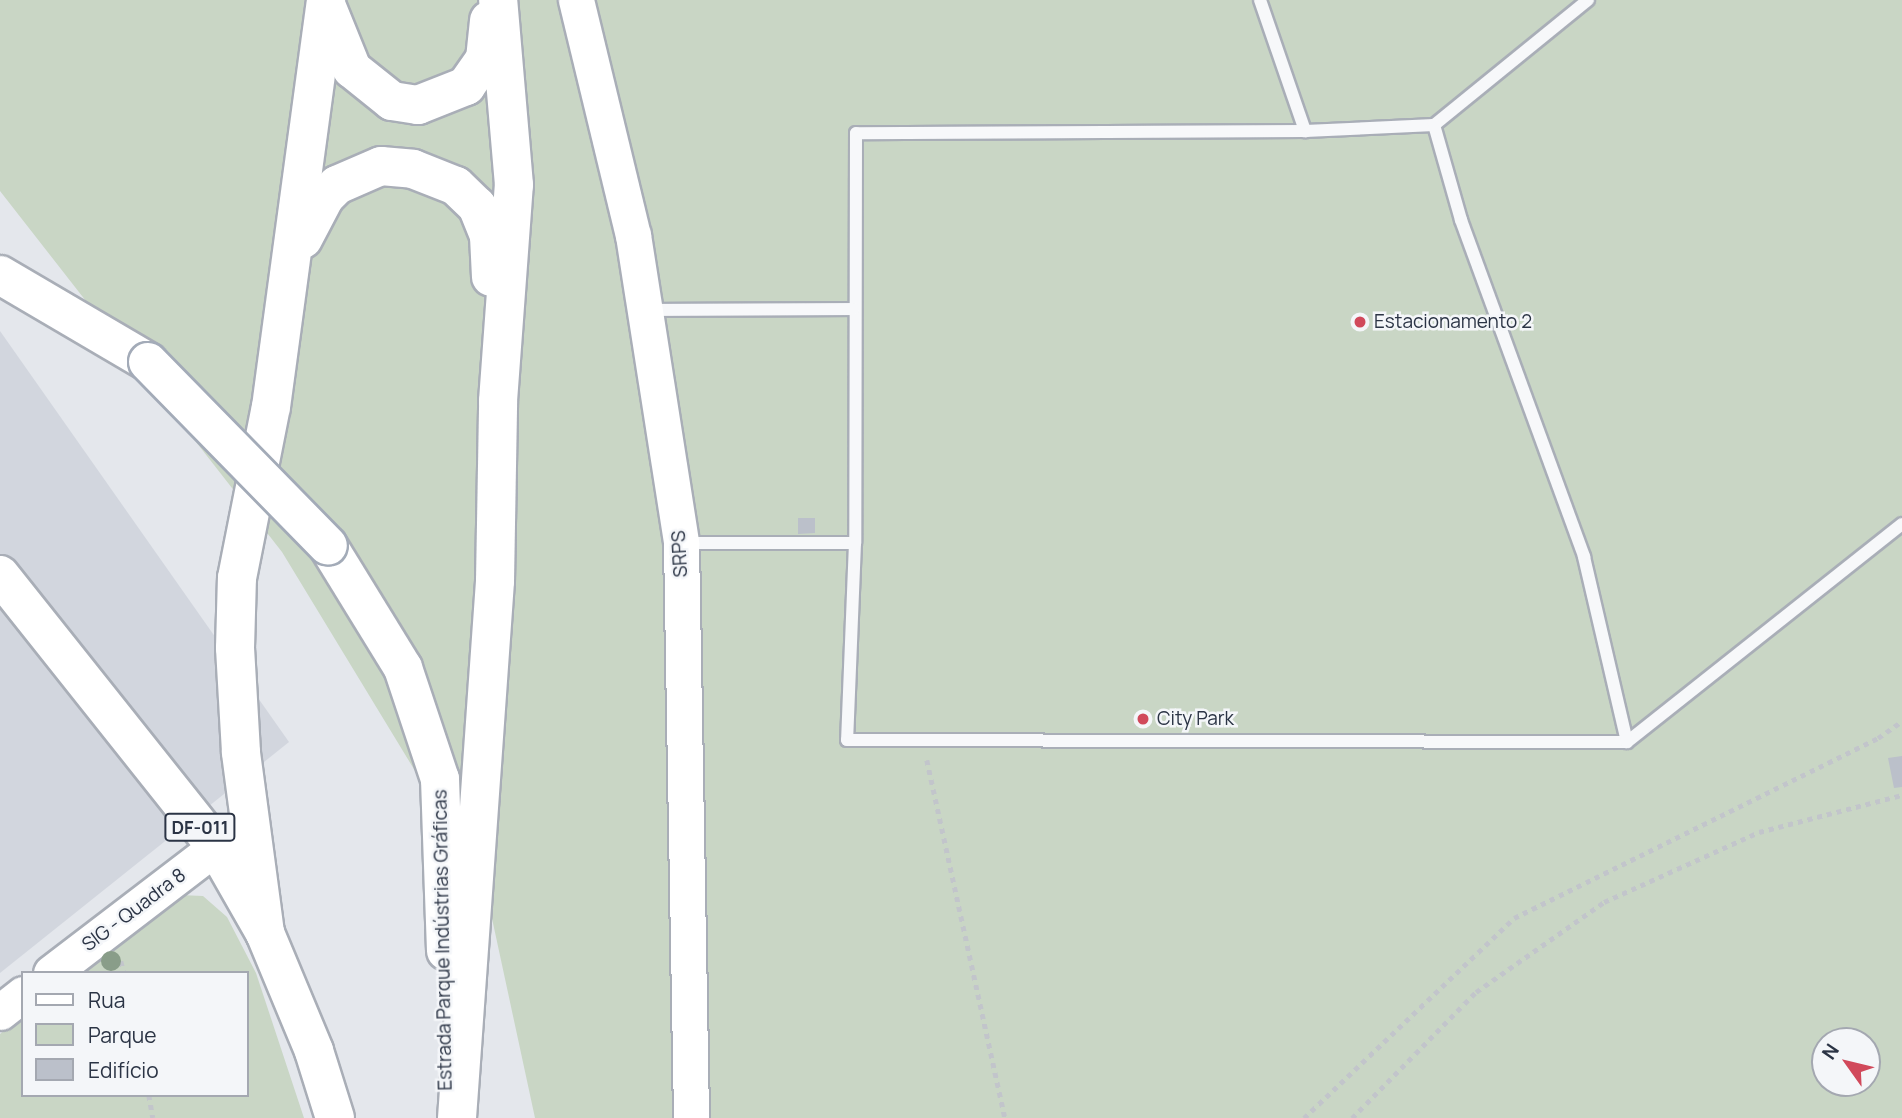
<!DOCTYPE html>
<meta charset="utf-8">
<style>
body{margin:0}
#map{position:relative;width:1902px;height:1118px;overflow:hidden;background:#e4e7ec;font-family:Manrope,sans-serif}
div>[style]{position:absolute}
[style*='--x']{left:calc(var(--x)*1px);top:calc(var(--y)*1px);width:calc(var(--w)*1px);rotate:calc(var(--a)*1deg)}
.built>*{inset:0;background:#d2d6de}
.green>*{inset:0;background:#c9d6c5}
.building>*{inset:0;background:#bbc0ca}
.path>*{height:4.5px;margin-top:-2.25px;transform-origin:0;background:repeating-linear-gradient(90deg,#c2c5cb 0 5px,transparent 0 10px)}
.roads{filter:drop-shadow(2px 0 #a9aeb7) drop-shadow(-2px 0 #a9aeb7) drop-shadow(0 2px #a9aeb7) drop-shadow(0 -2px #a9aeb7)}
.lane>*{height:12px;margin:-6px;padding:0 6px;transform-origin:6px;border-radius:6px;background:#f7f8fa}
.secondary>*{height:35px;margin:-17.5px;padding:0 17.5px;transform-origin:17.5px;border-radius:17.5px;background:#fff}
.primary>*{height:38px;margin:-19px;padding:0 19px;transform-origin:19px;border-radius:19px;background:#fff}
.bridges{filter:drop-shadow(2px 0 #a3abb8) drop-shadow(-2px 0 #a3abb8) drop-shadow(0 2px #a3abb8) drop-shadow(0 -2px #a3abb8)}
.primary-bridge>*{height:38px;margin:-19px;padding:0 19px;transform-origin:19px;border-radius:19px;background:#fff}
.trees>*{width:20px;height:20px;margin:-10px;border-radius:50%;background:#899d89}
.dots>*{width:19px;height:19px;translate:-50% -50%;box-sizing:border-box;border:4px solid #f4f6f9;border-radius:50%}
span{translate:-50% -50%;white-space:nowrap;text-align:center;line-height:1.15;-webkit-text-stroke:5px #f4f6f9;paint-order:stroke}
.shield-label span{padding:2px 5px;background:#f4f6f9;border:2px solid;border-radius:5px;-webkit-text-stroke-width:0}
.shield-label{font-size:18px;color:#2b3445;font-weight:700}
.poi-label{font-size:19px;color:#2b3445}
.left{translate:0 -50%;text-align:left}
.street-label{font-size:19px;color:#2b3445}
.legend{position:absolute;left:21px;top:971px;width:228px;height:126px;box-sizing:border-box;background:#f4f6f9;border:2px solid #a4a8b1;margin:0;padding:9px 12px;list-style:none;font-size:21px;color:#2b3445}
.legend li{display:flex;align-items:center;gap:14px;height:35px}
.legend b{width:35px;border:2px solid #a4a8b1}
.north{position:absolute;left:1811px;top:1027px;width:70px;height:70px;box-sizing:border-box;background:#f4f6f9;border:2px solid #a4a8b1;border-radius:50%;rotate:304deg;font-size:19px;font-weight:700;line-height:28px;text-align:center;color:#2b3445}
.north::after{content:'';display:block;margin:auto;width:24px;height:32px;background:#d1495b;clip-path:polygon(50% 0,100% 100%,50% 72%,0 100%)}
</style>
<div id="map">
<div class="built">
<i style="clip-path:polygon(0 331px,289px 742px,0 973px)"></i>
</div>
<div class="green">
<i style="clip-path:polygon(evenodd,0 0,1902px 0,1902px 1118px,535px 1118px,485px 886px,282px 552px,0 191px,0 0,1825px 1041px,1867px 1041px,1867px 1083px,1825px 1083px,1825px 1041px)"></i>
<i style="clip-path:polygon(180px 895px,203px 896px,227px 917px,256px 973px,304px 1118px,0 1118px,0 1034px,23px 1016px,23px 1095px,247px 1095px,247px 973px,78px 973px)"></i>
</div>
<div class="building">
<i style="clip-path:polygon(798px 518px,815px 518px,815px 533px,798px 534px)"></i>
<i style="clip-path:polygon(1902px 756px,1902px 787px,1894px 788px,1888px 758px)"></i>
</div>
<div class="path">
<i style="--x:927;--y:760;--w:366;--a:77.7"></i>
<i style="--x:121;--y:961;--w:12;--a:76"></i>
<i style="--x:149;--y:1095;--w:23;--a:80"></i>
<i style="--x:1304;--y:1118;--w:290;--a:-43.6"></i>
<i style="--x:1514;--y:918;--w:406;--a:-26.3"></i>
<i style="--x:1878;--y:738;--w:29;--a:-35"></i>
<i style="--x:1352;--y:1118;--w:177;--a:-45.5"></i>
<i style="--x:1476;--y:992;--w:156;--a:-35.1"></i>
<i style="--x:1604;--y:902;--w:170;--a:-24.3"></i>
<i style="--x:1759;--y:832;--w:148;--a:-14.5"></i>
</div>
<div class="roads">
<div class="lane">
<i style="--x:1260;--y:0;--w:139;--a:71"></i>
<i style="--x:1588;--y:0;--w:198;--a:140.9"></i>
<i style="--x:1434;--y:125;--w:129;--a:177.3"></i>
<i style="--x:1305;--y:131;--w:449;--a:179.7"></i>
<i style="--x:856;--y:133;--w:410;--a:90.1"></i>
<i style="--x:855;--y:543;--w:197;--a:92.3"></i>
<i style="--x:847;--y:740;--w:780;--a:0.15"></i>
<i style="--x:1627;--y:742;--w:351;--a:-38.4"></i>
<i style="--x:1434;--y:125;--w:99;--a:74.1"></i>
<i style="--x:1461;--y:220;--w:359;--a:69.9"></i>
<i style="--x:1584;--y:557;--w:190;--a:76.9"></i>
<i style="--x:647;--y:310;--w:206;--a:-0.3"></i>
<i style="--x:682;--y:543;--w:173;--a:0"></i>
</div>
<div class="secondary">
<i style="--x:576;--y:0;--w:242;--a:76.4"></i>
<i style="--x:633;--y:235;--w:312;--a:81.1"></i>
<i style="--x:681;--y:543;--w:575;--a:89"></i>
<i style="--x:51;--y:973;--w:208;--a:-37.4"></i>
<i style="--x:0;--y:1012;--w:29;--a:-38"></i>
</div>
<div class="primary">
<i style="--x:327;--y:7;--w:67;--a:68"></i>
<i style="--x:352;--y:69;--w:51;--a:38.7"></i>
<i style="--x:392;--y:101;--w:26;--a:9"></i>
<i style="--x:418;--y:105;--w:52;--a:-21.6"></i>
<i style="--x:466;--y:86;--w:33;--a:-55"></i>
<i style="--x:485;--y:59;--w:39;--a:-84"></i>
<i style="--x:303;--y:239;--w:47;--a:-62.4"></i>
<i style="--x:325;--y:197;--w:17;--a:-45"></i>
<i style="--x:337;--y:185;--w:48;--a:-23.4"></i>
<i style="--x:381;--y:166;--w:32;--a:5"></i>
<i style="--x:413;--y:169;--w:46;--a:21.6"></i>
<i style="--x:456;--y:186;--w:29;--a:44"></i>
<i style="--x:477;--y:206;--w:32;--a:68"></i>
<i style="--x:489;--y:236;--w:41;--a:87.2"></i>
<i style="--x:0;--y:275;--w:172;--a:30.4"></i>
<i style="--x:328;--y:546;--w:143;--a:58.4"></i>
<i style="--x:403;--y:668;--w:117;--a:71.6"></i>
<i style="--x:440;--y:779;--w:172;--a:88"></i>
<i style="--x:0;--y:575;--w:347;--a:51.5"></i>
<i style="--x:216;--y:847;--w:99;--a:60.3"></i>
<i style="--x:265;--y:933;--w:128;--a:67.4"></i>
<i style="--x:314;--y:1051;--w:70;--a:72.6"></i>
<i style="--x:265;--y:933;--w:183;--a:-97.6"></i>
<i style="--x:241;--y:752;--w:104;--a:-93.3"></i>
<i style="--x:235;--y:648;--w:70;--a:-88.4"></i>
<i style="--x:237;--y:578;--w:174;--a:-78.8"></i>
<i style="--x:271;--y:407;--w:411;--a:-82.3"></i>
<i style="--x:457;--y:1118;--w:538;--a:-85.95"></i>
<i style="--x:495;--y:581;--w:180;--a:-89"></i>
<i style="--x:498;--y:401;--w:217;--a:-85.8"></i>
<i style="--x:514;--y:185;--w:186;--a:-94.9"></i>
</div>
</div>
<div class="bridges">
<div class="primary-bridge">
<i style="--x:148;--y:362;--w:257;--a:45.6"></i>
</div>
</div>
<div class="trees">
<i style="left:111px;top:961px"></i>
</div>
<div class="dots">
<i style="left:1360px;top:322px;background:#d1495b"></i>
<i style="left:1143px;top:719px;background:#d1495b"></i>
</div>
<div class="shield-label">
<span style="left:200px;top:827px">DF-011</span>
</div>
<div class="poi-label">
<span class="left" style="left:1374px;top:322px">Estacionamento 2</span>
<span class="left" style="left:1157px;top:719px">City Park</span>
</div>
<div class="street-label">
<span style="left:680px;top:554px;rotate:-93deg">SRPS</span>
<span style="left:134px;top:910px;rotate:-37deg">SIG - Quadra 8</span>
<span style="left:443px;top:940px;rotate:-91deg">Estrada Parque Indústrias Gráficas</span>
</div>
<ul class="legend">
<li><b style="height:9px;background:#fff"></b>Rua</li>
<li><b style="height:19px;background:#c9d6c5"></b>Parque</li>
<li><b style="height:19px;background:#bbc0ca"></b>Edifício</li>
</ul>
<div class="north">N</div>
</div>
